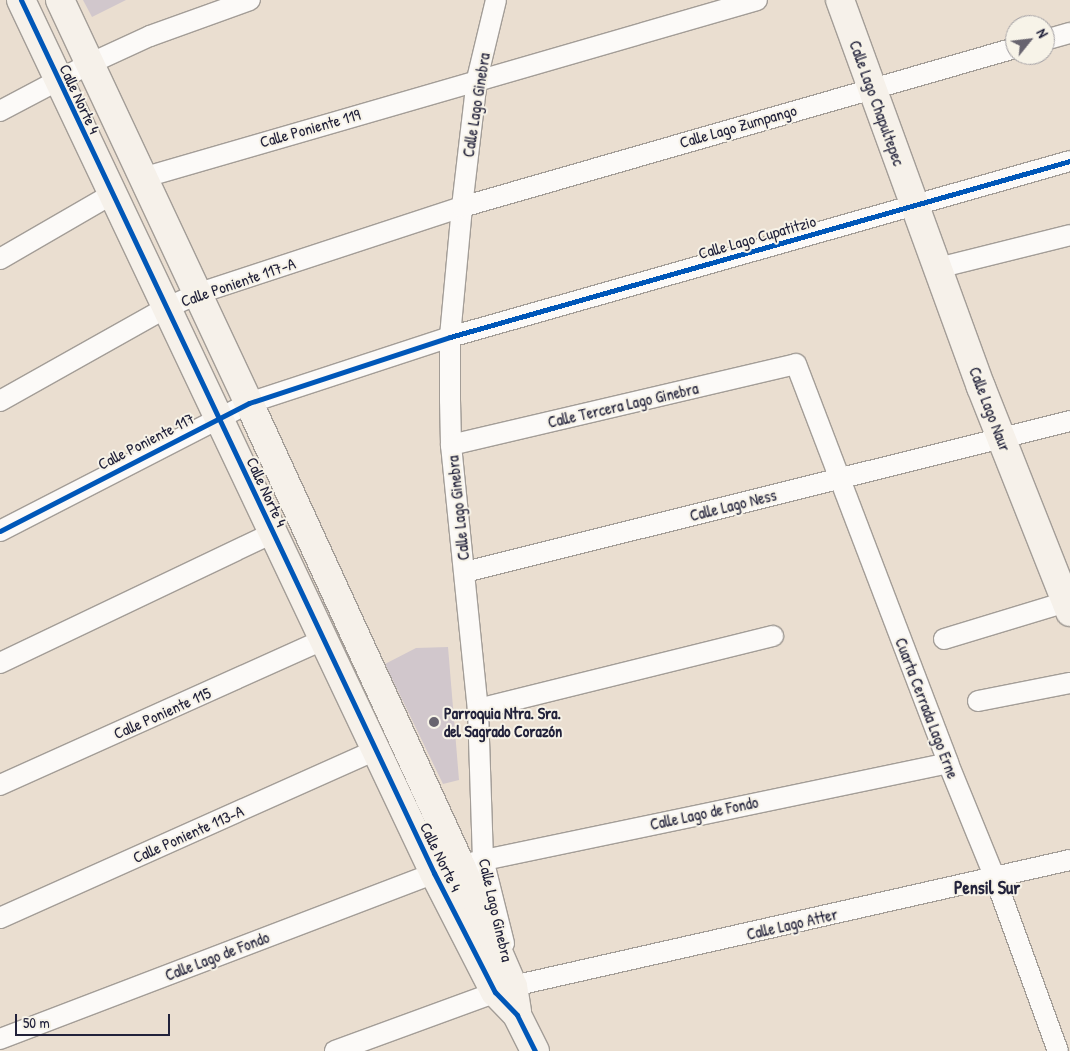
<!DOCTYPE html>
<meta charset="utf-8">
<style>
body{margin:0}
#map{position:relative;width:1070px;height:1051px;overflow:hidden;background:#eaded0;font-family:"Patrick Hand",sans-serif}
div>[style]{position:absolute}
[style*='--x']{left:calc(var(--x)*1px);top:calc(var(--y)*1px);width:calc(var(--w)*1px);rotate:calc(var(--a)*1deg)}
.building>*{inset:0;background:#d1c7cc}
.roads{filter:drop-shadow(1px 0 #a39d97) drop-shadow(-1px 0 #a39d97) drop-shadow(0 1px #a39d97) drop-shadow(0 -1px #a39d97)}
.street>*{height:20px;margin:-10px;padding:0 10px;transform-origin:10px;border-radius:10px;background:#fcfaf8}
.secondary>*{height:28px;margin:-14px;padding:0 14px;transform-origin:14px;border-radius:14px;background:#f6f1ea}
.cycleway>*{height:5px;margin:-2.5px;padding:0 2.5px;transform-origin:2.5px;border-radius:2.5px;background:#0057b8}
.dots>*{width:14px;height:14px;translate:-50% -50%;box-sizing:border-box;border:2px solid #f7f3e8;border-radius:50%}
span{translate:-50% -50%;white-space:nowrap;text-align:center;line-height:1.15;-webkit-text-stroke:4px #f7f3e8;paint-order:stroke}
.street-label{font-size:16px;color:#22223b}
.poi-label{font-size:16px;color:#22223b;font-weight:700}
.left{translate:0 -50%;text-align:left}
.neighbourhood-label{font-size:18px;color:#22223b;font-weight:700}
.north{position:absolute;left:1005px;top:15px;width:50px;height:50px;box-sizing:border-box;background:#f7f3e8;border:1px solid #a29fa3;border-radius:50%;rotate:61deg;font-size:14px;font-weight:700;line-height:20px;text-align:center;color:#22223b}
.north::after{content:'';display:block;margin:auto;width:18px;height:22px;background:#68646f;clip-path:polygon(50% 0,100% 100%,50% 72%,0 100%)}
.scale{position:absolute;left:15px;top:1014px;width:155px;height:22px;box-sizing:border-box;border:2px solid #22223b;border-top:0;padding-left:6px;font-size:15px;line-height:18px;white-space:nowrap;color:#22223b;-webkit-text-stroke:4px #f7f3e8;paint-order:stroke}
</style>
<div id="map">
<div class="building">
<i style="clip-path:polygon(83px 0,126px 0,92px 17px)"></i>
<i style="clip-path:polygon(448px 647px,459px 780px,443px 784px,385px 664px,416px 648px)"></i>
</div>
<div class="roads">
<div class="street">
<i style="--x:496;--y:0;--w:81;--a:103.5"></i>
<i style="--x:477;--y:79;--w:129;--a:96.7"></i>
<i style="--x:462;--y:207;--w:131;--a:95.3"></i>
<i style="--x:450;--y:337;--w:63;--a:90"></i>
<i style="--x:450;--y:400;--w:45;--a:88.7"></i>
<i style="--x:451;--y:445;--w:265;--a:84.2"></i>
<i style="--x:478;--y:709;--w:150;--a:88.1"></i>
<i style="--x:483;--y:859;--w:87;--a:76"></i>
<i style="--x:1045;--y:40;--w:26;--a:-16"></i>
<i style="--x:0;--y:111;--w:101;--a:-27.8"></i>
<i style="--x:89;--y:64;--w:67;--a:-24.7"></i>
<i style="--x:150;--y:36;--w:106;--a:-19.8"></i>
<i style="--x:142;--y:178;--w:640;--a:-16.14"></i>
<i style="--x:0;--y:259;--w:129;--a:-30.1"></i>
<i style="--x:938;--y:268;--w:136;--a:-14"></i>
<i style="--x:0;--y:401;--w:190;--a:-29.3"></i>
<i style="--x:166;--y:308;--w:34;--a:-24"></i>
<i style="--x:197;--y:294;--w:279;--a:-18.2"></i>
<i style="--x:462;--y:207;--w:575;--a:-16.04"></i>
<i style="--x:451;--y:445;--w:354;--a:-13.2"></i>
<i style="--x:796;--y:364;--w:427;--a:69.1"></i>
<i style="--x:948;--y:763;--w:124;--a:67.8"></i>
<i style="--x:995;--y:878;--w:184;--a:70"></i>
<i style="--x:0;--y:531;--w:280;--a:-27.2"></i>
<i style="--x:249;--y:403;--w:212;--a:-18.2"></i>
<i style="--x:450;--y:337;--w:644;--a:-15.85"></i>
<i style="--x:465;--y:572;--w:624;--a:-14.01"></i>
<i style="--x:944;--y:639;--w:127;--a:-16.9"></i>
<i style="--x:0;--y:663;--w:301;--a:-25.5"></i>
<i style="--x:978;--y:701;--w:94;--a:-11.1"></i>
<i style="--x:478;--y:709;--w:304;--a:-13.9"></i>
<i style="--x:0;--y:785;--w:354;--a:-24.2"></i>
<i style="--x:470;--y:863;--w:488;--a:-11.8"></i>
<i style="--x:0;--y:918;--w:412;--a:-24.1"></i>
<i style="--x:0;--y:1039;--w:465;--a:-20.9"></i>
<i style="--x:335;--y:1051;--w:189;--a:-20.1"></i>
<i style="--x:513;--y:986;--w:571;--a:-12.75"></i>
</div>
<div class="secondary">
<i style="--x:21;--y:0;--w:966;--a:64.68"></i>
<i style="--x:434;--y:873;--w:134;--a:62.9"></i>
<i style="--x:495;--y:992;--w:32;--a:46"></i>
<i style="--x:517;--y:1015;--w:40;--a:63.4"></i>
<i style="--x:60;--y:0;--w:445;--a:64.9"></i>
<i style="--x:249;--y:403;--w:509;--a:65.4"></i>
<i style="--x:461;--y:866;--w:131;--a:66.6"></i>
<i style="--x:513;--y:986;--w:26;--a:81"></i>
<i style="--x:840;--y:0;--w:412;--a:70"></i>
<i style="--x:981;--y:387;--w:242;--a:68.4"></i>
</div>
</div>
<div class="cycleway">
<i style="--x:21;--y:0;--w:966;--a:64.68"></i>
<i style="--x:434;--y:873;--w:134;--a:62.9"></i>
<i style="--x:495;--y:992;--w:32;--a:46"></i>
<i style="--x:517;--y:1015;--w:40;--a:63.4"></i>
<i style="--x:0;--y:531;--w:280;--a:-27.2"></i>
<i style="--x:249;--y:403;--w:212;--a:-18.2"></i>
<i style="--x:450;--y:337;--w:644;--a:-15.85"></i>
</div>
<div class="dots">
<i style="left:434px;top:722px;background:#68646f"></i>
</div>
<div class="street-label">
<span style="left:80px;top:99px;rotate:65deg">Calle Norte 4</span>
<span style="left:877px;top:103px;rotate:70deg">Calle Lago Chapultepec</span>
<span style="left:476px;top:105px;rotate:-81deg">Calle Lago Ginebra</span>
<span style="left:738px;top:126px;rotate:-16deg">Calle Lago Zumpango</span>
<span style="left:310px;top:128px;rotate:-16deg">Calle Poniente 119</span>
<span style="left:757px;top:237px;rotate:-16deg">Calle Lago Cupatitzio</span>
<span style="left:238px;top:282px;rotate:-19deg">Calle Poniente 117-A</span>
<span style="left:623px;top:405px;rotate:-13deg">Calle Tercera Lago Ginebra</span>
<span style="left:990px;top:409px;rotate:69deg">Calle Lago Naur</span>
<span style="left:146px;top:441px;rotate:-27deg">Calle Poniente 117</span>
<span style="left:267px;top:492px;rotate:65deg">Calle Norte 4</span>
<span style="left:733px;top:505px;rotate:-14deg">Calle Lago Ness</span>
<span style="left:458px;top:508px;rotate:-96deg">Calle Lago Ginebra</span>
<span style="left:927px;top:708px;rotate:69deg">Cuarta Cerrada Lago Erne</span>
<span style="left:162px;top:713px;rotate:-24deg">Calle Poniente 115</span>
<span style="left:704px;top:813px;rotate:-12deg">Calle Lago de Fondo</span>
<span style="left:188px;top:834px;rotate:-24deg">Calle Poniente 113-A</span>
<span style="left:441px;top:857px;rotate:64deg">Calle Norte 4</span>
<span style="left:496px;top:910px;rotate:77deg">Calle Lago Ginebra</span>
<span style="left:792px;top:924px;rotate:-13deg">Calle Lago Atter</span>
<span style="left:217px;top:956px;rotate:-21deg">Calle Lago de Fondo</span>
</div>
<div class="poi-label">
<span class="left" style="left:444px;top:722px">Parroquia Ntra. Sra.<br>del Sagrado Corazón</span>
</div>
<div class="neighbourhood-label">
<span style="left:987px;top:888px">Pensil Sur</span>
</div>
<div class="north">N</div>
<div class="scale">50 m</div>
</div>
